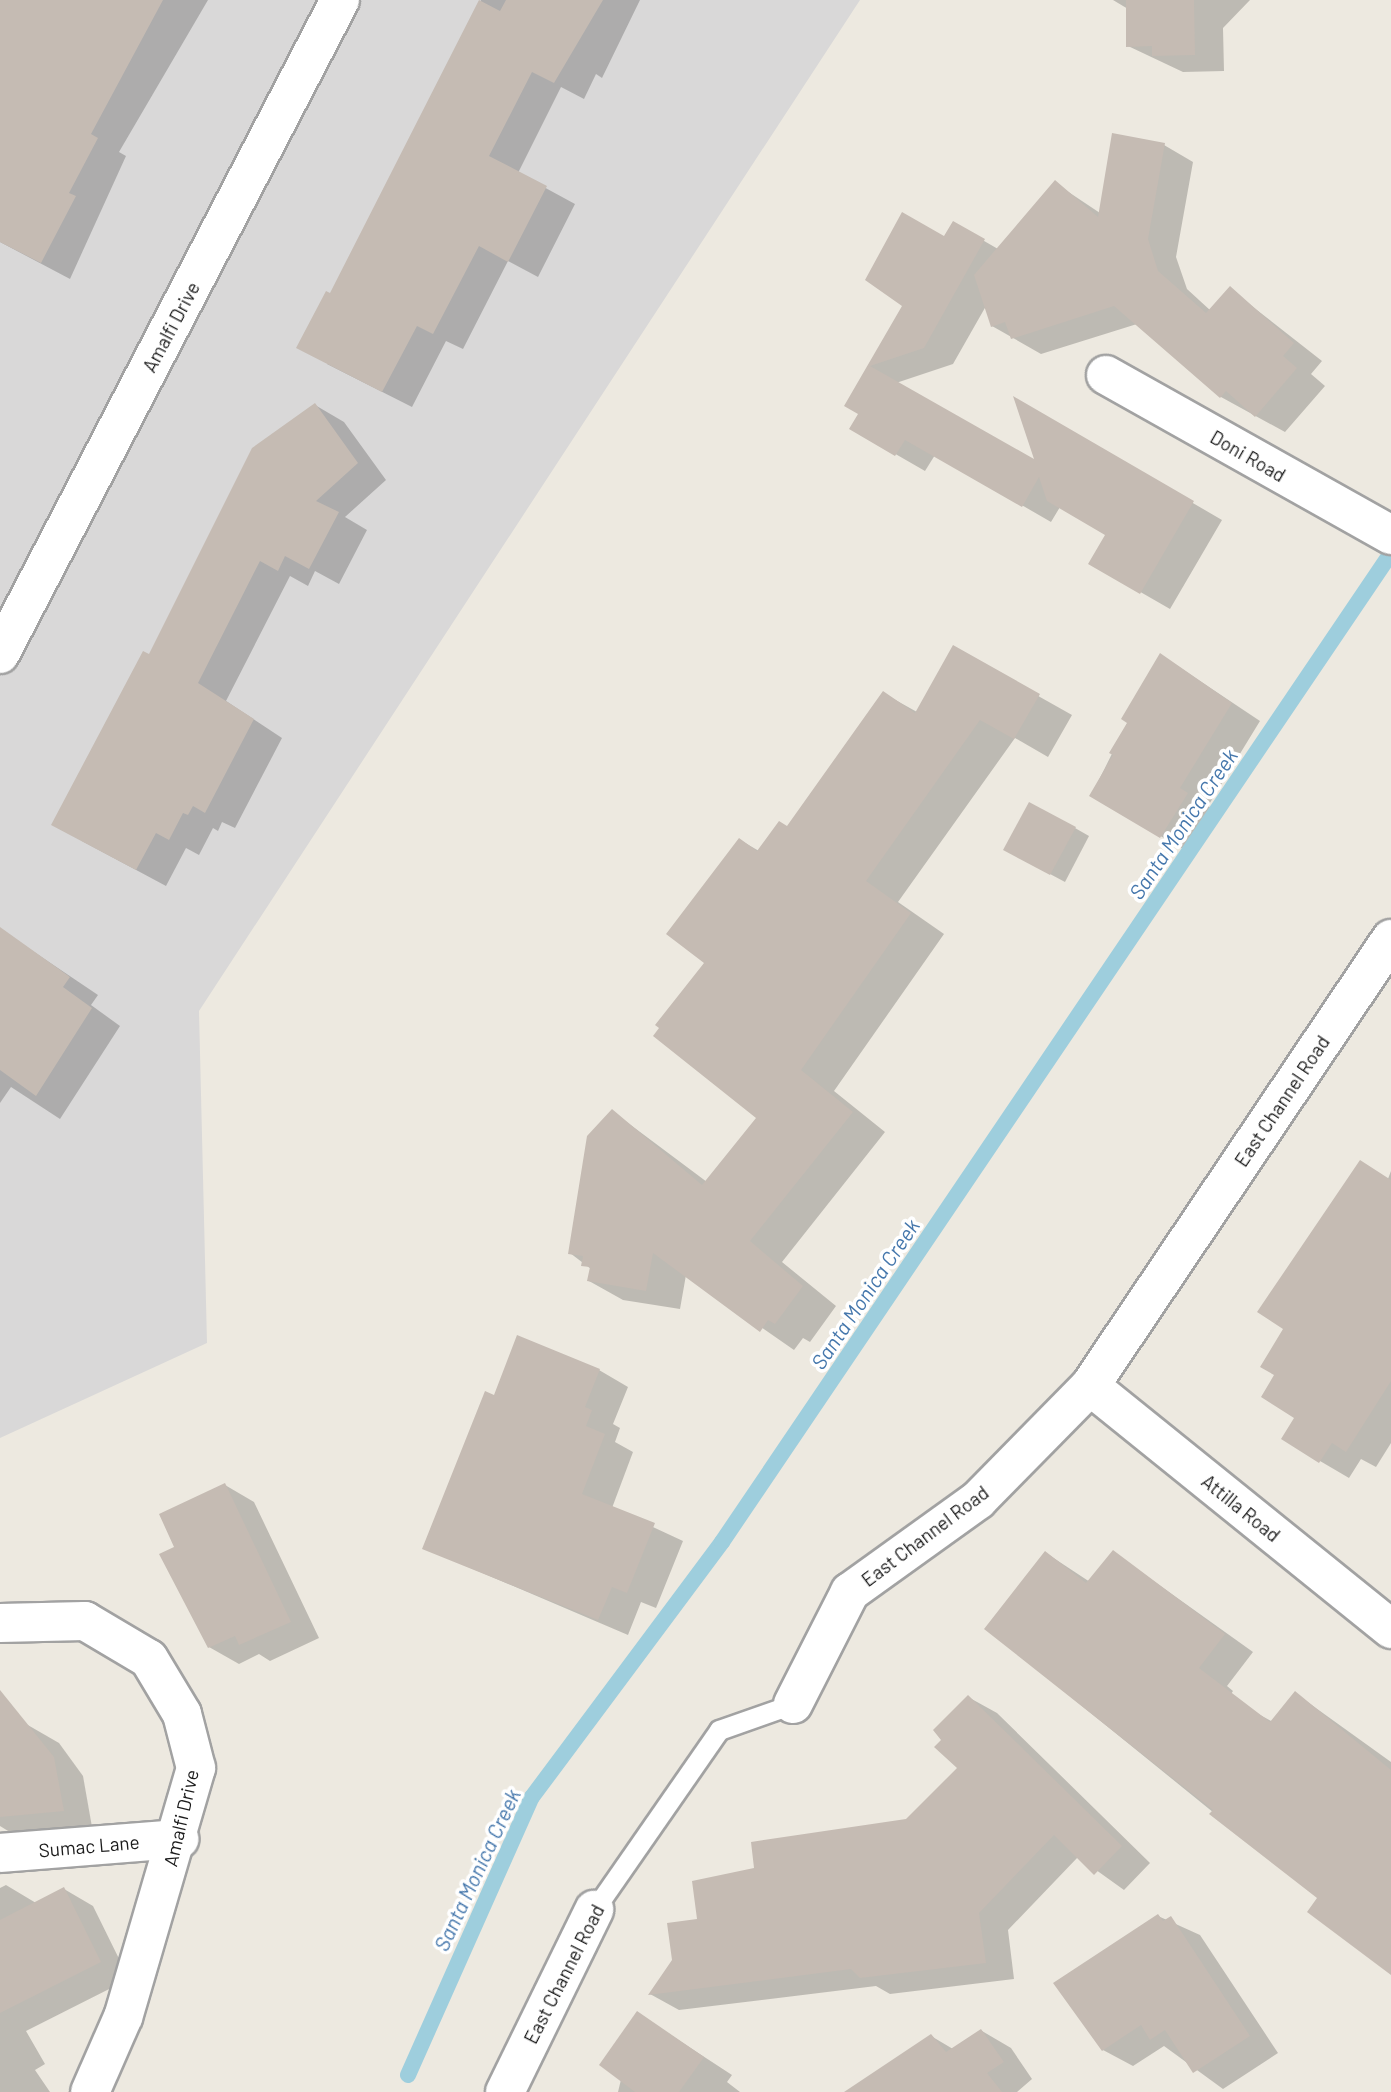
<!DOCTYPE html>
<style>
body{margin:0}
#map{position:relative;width:1391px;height:2092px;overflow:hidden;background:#ede9e0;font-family:Barlow,sans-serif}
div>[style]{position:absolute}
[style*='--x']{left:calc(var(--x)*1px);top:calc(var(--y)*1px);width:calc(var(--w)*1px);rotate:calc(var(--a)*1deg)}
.residential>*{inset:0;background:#d9d8d8}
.shadow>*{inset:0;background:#0003}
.stream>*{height:16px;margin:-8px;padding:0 8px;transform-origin:8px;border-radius:8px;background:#9ecedd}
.building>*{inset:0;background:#c5bbb3}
.roads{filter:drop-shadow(2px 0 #a2a2a2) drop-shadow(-2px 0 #a2a2a2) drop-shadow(0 2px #a2a2a2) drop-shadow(0 -2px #a2a2a2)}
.service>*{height:19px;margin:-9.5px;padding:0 9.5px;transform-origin:9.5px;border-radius:9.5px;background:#fff}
.minor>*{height:38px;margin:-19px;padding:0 19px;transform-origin:19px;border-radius:19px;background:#fff}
span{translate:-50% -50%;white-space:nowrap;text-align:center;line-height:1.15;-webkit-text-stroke:7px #fff;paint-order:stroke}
.street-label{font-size:19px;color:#1b1b1b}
.water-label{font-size:21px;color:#4577ac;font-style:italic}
</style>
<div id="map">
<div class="residential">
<i style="clip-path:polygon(0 0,860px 0,199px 1011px,207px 1343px,0 1438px)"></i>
</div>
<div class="shadow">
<i style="clip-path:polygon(75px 0,208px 0,119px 152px,126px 156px,70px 279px,0 242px,0 11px)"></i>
<i style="clip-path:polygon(481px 0,640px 0,602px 78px,596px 74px,584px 99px,561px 87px,518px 173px,575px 204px,538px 277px,508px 261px,463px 349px,446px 341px,412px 407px,327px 364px,331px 296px)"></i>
<i style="clip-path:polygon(1113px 0,1250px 0,1223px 28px,1224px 71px,1183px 72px,1128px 46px,1128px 9px)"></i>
<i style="clip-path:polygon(1164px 145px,1193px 162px,1176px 257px,1187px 289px,1211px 311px,1230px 289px,1322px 361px,1311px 374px,1325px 386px,1285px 432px,1221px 397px,1137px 324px,1041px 354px,992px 326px,986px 306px,953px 364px,896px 383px,1037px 463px,1016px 400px,1222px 520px,1170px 609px,1090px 563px,1107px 534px,1060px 507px,1051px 522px,935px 455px,925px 471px,852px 429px,861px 413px,847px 405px,953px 223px,998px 249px,1055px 183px,1100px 213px)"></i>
<i style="clip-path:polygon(315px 405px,344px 422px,386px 480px,345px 517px,367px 530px,339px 584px,315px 571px,308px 586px,290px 576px,226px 701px,282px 738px,235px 828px,222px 822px,218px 831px,213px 828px,199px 855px,186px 848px,166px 886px,82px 841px,150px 656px)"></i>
<i style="clip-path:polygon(953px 648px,1072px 715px,1048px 757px,1015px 738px,898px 902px,944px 934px,834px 1091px,885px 1132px,782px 1262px,836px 1306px,810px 1342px,803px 1338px,794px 1350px,686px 1275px,680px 1309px,623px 1300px,589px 1281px,591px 1269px,570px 1253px,612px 1111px,707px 1182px,758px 1118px,707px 963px,740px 840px,759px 851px,788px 828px,883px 693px,917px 712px)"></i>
<i style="clip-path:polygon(1161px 655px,1260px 721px,1208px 806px,1216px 811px,1190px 853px,1091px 796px)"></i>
<i style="clip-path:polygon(1075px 828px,1089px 836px,1065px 882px,1020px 858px)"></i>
<i style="clip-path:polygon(0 929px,98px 995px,91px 1005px,120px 1026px,60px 1119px,11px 1087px,0 1103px)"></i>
<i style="clip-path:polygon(1391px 1171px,1391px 1443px,1376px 1467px,1361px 1459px,1349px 1478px,1320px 1461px,1296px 1418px)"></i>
<i style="clip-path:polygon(599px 1370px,628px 1387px,613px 1424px,620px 1428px,615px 1442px,633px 1452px,612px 1508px,683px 1541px,656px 1608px,641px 1602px,628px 1635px,424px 1548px,494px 1397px)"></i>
<i style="clip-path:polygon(225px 1485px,254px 1502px,319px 1638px,270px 1661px,259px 1654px,239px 1664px,209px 1647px,177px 1548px)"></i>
<i style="clip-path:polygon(1113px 1552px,1253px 1652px,1227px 1686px,1233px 1691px,1216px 1718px,1251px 1710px,1273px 1722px,1295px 1693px,1391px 1762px,1391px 1973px,1319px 1898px,987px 1629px,1046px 1553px,1090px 1582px)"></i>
<i style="clip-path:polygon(968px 1697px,997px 1713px,1150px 1863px,1124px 1890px,1078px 1857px,1008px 1930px,1014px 1979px,890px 1994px,876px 1986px,679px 2010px,650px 1994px,699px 1921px,756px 1869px,907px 1821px,959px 1768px)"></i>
<i style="clip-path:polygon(0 1709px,59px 1743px,83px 1776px,92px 1827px,13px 1834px,0 1826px)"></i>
<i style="clip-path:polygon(6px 1885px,36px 1903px,64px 1889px,93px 1906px,129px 1979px,26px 2031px,45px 2064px,35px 2070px,50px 2092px,0 2092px,0 1888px)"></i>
<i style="clip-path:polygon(1158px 1916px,1200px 1935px,1278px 2053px,1223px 2089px,1164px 2046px,1133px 2066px,1103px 2050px)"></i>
<i style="clip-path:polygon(637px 2013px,732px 2075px,727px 2082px,740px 2092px,618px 2092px)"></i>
<i style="clip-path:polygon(982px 2031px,1011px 2048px,1032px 2079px,1017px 2092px,852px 2092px,931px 2036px,953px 2049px)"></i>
</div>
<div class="stream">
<i style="--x:408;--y:2075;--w:304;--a:-66"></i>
<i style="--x:532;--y:1797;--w:318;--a:-53.3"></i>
<i style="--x:722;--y:1542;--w:1194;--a:-55.92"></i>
</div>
<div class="building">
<i style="clip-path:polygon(0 0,163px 0,91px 134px,98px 138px,69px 193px,76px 196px,41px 263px,0 242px)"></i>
<i style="clip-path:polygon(479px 0,500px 11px,506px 0,603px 0,554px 83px,532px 72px,489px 156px,547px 186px,508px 262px,479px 246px,433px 334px,417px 326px,382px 392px,296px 348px,326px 291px,330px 293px)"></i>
<i style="clip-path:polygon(1126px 0,1194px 0,1195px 55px,1152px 56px,1152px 46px,1126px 47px)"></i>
<i style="clip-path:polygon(1112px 133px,1165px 143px,1148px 239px,1158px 271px,1206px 313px,1230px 286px,1294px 343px,1283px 356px,1297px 368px,1255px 417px,1226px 391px,1220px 398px,1114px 306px,1011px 339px,1005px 322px,991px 327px,974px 275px,1055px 180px,1098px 217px)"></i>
<i style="clip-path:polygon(902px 212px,944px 236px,953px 221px,985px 239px,924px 348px,870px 366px,1034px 459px,1013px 396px,1194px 501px,1140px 594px,1088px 564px,1105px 535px,1047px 501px,1039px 477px,1022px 507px,905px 440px,895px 456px,849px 429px,858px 414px,844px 406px,902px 306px,865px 280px)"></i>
<i style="clip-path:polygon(315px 403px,358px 463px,316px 501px,339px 512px,309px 569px,285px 556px,278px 571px,260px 561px,198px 683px,254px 719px,205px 813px,193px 806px,188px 815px,183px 813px,169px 840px,156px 833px,136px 870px,51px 825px,143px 651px,149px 654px,252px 448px)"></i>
<i style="clip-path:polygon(953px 645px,1040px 694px,1014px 739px,980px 720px,866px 881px,911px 913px,801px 1070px,853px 1112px,750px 1241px,803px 1286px,775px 1324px,768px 1320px,760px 1332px,653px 1253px,646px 1291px,587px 1281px,590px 1267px,581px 1266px,583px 1256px,568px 1254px,587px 1136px,612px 1109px,702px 1185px,756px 1118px,653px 1036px,659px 1028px,655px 1025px,704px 963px,666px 934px,739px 838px,757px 851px,779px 821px,787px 826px,883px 691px,915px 713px)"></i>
<i style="clip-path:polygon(1160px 653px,1232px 703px,1180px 788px,1188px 793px,1160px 838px,1089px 796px,1113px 755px,1109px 753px,1127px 723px,1121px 719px)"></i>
<i style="clip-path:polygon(1029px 802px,1076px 827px,1050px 875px,1003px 850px)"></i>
<i style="clip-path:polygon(0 927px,70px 977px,63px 987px,92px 1008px,36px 1096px,0 1070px)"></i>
<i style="clip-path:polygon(1360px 1160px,1391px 1180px,1391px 1381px,1346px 1452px,1332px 1443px,1319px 1463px,1281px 1439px,1294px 1418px,1261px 1397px,1274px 1375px,1260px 1367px,1283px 1329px,1257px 1312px)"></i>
<i style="clip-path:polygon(517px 1335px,600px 1369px,585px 1407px,592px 1410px,586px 1426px,605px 1434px,582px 1494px,655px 1523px,627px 1593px,612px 1587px,598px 1620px,422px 1549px,485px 1391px,494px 1395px)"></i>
<i style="clip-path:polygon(225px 1483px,291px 1622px,239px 1645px,235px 1636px,208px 1648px,159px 1554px,174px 1547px,159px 1514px)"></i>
<i style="clip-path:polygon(1113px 1550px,1225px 1634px,1199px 1668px,1270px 1722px,1295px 1691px,1391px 1770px,1391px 1975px,1307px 1912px,1317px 1898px,1209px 1814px,1213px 1810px,984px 1629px,1045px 1551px,1086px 1583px)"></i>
<i style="clip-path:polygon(0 1690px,54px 1757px,64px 1811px,0 1817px)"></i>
<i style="clip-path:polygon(968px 1695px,1122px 1846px,1094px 1875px,1054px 1835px,979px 1913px,986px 1963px,860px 1978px,851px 1969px,648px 1995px,672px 1960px,667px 1923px,697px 1919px,692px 1881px,754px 1868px,751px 1842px,906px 1819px,957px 1768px,934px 1747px,941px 1740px,933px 1730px)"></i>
<i style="clip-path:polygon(64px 1887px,101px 1962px,0 2013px,0 1920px)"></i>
<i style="clip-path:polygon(1158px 1914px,1163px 1921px,1171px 1916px,1250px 2036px,1193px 2073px,1165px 2030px,1150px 2040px,1141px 2025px,1102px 2051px,1053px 1983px)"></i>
<i style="clip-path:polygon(637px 2011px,704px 2057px,679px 2092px,635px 2092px,599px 2065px)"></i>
<i style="clip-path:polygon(981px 2029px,1004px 2062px,987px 2073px,1002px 2092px,844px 2092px,931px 2034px,946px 2052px)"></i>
</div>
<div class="roads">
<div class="service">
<i style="--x:594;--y:1910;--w:219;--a:-55.2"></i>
<i style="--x:719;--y:1730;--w:78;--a:-19.4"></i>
</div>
<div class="minor">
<i style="--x:1106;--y:375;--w:327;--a:29.3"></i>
<i style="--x:0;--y:654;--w:737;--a:-62.53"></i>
<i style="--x:1090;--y:1386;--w:387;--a:38.9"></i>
<i style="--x:0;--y:1623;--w:85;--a:-1.3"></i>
<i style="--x:85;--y:1621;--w:74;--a:30.7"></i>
<i style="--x:149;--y:1659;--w:64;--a:59"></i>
<i style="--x:182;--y:1714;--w:56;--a:75.5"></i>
<i style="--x:196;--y:1768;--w:259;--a:106.3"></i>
<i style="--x:123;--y:2017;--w:82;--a:113.7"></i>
<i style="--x:793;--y:1704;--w:126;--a:-63"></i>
<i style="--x:850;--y:1592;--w:158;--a:-35.7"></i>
<i style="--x:978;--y:1500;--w:160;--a:-45.5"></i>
<i style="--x:1090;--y:1386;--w:539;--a:-56.04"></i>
<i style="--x:0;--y:1853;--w:180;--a:-4.5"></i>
<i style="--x:505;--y:2092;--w:203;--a:-63.9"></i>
</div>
</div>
<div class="street-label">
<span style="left:171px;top:327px;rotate:-62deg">Amalfi Drive</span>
<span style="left:1248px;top:456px;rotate:30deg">Doni Road</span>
<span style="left:1282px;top:1101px;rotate:-56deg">East Channel Road</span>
<span style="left:1241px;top:1508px;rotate:39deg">Attilla Road</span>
<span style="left:925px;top:1536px;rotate:-37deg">East Channel Road</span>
<span style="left:181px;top:1818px;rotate:-77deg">Amalfi Drive</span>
<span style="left:89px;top:1846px;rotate:-5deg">Sumac Lane</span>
<span style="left:564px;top:1974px;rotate:-63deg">East Channel Road</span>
</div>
<div class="water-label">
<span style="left:1183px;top:824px;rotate:-56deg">Santa Monica Creek</span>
<span style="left:865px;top:1294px;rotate:-56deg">Santa Monica Creek</span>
<span style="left:477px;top:1870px;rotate:-65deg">Santa Monica Creek</span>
</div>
</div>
